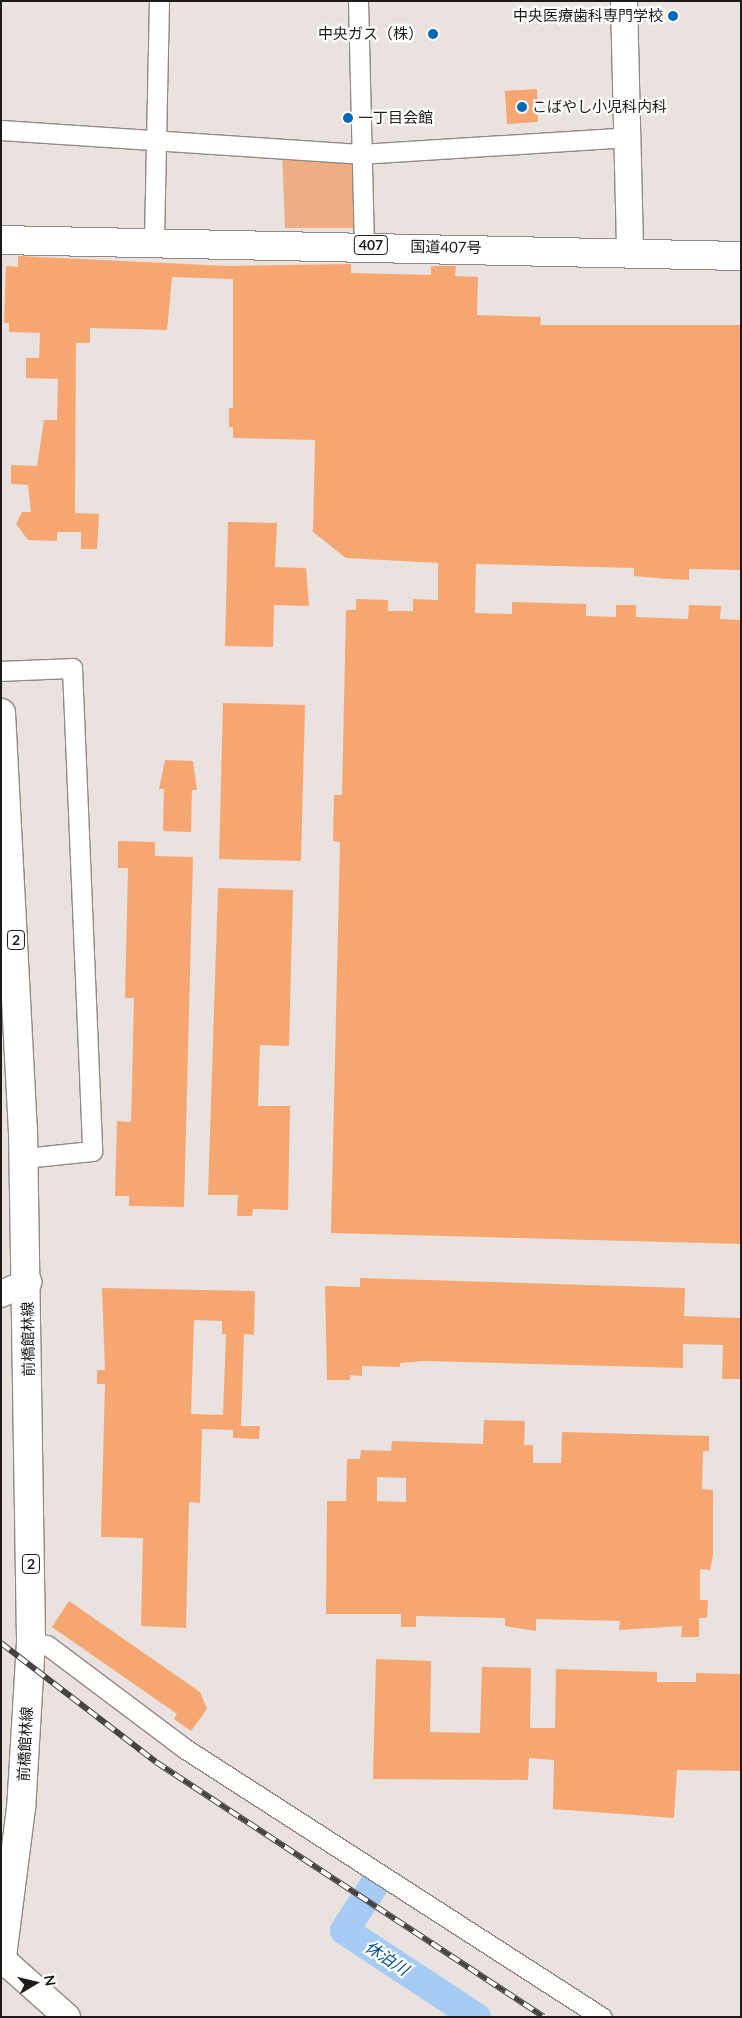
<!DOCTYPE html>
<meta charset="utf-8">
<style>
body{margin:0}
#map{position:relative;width:742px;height:2018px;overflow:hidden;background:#eae2de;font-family:Lato,"Noto Sans JP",sans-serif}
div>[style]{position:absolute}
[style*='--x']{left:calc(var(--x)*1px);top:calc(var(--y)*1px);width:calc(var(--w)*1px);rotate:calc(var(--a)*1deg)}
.green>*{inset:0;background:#eeae84}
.river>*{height:29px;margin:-14.5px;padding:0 14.5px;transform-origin:14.5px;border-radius:14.5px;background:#a6ccf5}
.building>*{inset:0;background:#f6a671}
.roads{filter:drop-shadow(1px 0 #918a86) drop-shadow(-1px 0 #918a86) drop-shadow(0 1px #918a86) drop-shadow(0 -1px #918a86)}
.street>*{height:19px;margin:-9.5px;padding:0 9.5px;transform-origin:9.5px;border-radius:9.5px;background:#fff}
.secondary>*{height:26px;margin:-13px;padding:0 13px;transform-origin:13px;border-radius:13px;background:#fff}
.primary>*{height:28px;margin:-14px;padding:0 14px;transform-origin:14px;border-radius:14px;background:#fff}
.highway>*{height:28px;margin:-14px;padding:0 14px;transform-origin:14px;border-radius:14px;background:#fff}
.rail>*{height:5.5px;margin-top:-2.75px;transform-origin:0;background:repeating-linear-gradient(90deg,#fff 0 11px,#474341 0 22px);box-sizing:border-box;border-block:1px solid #474341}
.dots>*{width:14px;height:14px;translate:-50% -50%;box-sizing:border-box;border:2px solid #fff;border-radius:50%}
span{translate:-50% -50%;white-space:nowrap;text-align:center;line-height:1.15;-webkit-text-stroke:4.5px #fff;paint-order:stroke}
.shield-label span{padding:1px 4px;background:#fff;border:1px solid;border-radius:4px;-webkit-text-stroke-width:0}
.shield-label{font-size:14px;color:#1d1a19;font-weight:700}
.poi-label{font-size:15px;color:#1d1a19}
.right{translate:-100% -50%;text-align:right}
.left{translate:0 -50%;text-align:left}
.street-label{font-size:15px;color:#1d1a19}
.water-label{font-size:16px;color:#014f8a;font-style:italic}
.frame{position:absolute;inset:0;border:2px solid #1d1a19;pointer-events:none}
.north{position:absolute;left:10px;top:1958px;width:50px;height:50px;-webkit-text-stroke:4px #fff;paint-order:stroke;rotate:81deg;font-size:14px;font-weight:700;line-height:20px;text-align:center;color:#1d1a19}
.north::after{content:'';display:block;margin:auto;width:18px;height:22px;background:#1d1a19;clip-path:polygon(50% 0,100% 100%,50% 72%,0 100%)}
</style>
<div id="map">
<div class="green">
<i style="clip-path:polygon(282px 152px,355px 157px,357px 228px,285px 228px)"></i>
</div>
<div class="river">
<i style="--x:374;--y:1884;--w:55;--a:123.1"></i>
<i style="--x:344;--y:1930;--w:158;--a:33.4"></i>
</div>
<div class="building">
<i style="clip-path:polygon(537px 89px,538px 122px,507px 124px,505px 91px)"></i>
<i style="clip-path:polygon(18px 256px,227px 266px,351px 264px,351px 273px,431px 275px,431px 266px,456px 266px,455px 276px,478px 277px,477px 315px,541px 317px,540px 325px,741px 325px,741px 570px,689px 569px,689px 580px,668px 579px,634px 576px,634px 568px,476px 564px,475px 613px,512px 614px,512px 602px,586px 604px,586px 616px,616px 617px,616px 605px,636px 605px,636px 617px,688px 619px,689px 605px,721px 606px,720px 619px,741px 620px,741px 1244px,331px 1233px,340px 842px,333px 841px,334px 795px,342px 795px,346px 610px,356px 610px,356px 599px,388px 600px,388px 611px,413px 611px,413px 599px,438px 600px,438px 563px,346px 558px,313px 532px,315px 440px,233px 438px,233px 427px,229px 427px,229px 408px,233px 408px,233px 279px,172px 277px,167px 330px,90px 328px,90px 343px,76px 343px,75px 513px,99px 514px,97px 549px,81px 549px,81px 532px,57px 532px,57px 541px,28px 540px,16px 524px,22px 512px,31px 512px,28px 485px,11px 484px,11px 465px,37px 466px,44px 420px,57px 420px,58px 379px,26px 378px,26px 358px,39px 358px,40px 333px,9px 332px,9px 323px,4px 323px,6px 266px,18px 267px)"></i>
<i style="clip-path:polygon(228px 522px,277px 523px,275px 567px,306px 568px,309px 606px,274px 605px,273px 647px,225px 646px)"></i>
<i style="clip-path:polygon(223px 703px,305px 705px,301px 861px,219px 859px)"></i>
<i style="clip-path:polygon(165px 760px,193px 761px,197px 790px,192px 790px,191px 832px,163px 831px,164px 789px,159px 789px)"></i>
<i style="clip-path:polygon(118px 841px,155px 842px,155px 856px,193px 857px,184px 1207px,129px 1206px,129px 1196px,115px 1196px,117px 1121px,131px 1122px,134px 998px,125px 998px,128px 868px,118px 868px)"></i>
<i style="clip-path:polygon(218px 888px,293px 890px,289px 1046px,260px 1045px,258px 1106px,290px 1106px,288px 1210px,253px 1209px,252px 1216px,237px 1216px,238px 1195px,208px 1195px)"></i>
<i style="clip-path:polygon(360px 1278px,685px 1288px,684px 1316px,741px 1318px,741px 1379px,722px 1379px,723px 1345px,683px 1344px,683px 1368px,424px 1361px,400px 1363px,400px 1367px,362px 1366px,362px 1376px,350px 1375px,350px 1380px,327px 1380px,325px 1286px,360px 1287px)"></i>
<i style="clip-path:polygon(evenodd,102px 1288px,255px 1291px,254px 1335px,244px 1334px,241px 1426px,260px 1426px,259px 1439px,233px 1438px,233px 1430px,202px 1429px,200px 1503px,189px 1502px,186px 1628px,141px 1626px,143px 1538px,101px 1537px,105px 1384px,97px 1384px,97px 1370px,105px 1370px,102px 1288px,194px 1320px,222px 1321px,222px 1334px,226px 1334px,223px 1415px,191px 1414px,194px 1320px)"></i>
<i style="clip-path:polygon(evenodd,484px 1420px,525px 1421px,524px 1445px,533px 1445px,533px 1463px,561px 1463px,562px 1432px,709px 1436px,709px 1451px,703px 1451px,702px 1489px,713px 1490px,713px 1555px,710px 1570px,700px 1569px,700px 1600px,708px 1600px,707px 1618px,699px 1618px,699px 1637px,681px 1637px,682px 1626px,619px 1630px,620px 1621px,536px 1619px,536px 1631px,505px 1626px,505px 1618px,416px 1616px,416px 1627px,401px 1627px,401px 1614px,326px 1614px,327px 1501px,346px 1501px,347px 1459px,360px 1459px,361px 1450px,391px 1451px,392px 1441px,483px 1444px,484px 1420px,377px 1477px,406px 1478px,406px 1502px,377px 1501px,377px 1477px)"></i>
<i style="clip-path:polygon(69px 1601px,200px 1692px,207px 1709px,191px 1731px,174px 1719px,177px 1714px,52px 1627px)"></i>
<i style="clip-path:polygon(376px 1659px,431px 1661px,430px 1732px,480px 1733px,482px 1667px,531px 1668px,530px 1728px,555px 1728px,556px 1669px,657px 1672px,657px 1682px,696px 1682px,696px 1673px,741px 1674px,741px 1771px,677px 1770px,674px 1818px,553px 1809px,554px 1760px,529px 1758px,528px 1780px,373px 1779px)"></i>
</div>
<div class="roads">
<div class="street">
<i style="--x:358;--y:1;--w:244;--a:88.6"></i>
<i style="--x:1;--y:130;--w:360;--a:3.8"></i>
<i style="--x:360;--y:154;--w:269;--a:-3.6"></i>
<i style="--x:154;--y:239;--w:238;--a:-88.8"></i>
<i style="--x:1;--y:671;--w:71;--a:-2.4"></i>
<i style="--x:72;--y:668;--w:483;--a:87.6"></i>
<i style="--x:92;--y:1151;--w:68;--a:174.1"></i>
<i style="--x:31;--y:1642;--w:16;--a:11"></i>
<i style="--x:47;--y:1645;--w:171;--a:36.9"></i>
<i style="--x:184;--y:1748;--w:497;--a:32.8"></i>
</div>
<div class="secondary">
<i style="--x:624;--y:1;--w:251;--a:88.6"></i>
<i style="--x:1;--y:1294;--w:30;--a:-24"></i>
<i style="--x:2;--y:1959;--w:87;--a:41.7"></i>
</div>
<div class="primary">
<i style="--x:1;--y:713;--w:418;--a:87"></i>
<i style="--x:23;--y:1130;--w:512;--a:89.1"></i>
<i style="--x:31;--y:1642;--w:166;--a:93.4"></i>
<i style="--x:21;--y:1808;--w:157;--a:97.3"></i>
</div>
<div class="highway">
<i style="--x:1;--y:240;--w:740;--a:1.24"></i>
</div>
</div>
<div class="rail">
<i style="--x:1;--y:1643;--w:195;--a:37.5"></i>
<i style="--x:156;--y:1762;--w:464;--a:33.3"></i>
</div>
<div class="dots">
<i style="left:673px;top:16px;background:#0068b4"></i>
<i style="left:433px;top:34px;background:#0068b4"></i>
<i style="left:522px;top:107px;background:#0068b4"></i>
<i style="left:348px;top:118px;background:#0068b4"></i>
</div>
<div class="shield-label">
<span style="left:371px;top:245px">407</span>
<span style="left:16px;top:940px">2</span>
<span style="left:31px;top:1564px">2</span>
</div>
<div class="poi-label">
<span class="right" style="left:663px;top:16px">中央医療歯科専門学校</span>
<span class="right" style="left:423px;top:34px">中央ガス（株）</span>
<span class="left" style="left:532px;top:107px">こばやし小児科内科</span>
<span class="left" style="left:358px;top:118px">一丁目会館</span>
</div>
<div class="street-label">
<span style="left:446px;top:247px;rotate:1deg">国道407号</span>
<span style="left:28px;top:1339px;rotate:-91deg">前橋館林線</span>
<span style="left:25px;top:1744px;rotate:-87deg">前橋館林線</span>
</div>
<div class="water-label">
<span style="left:387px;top:1958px;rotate:33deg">休泊川</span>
</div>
<div class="frame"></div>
<div class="north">N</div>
</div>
